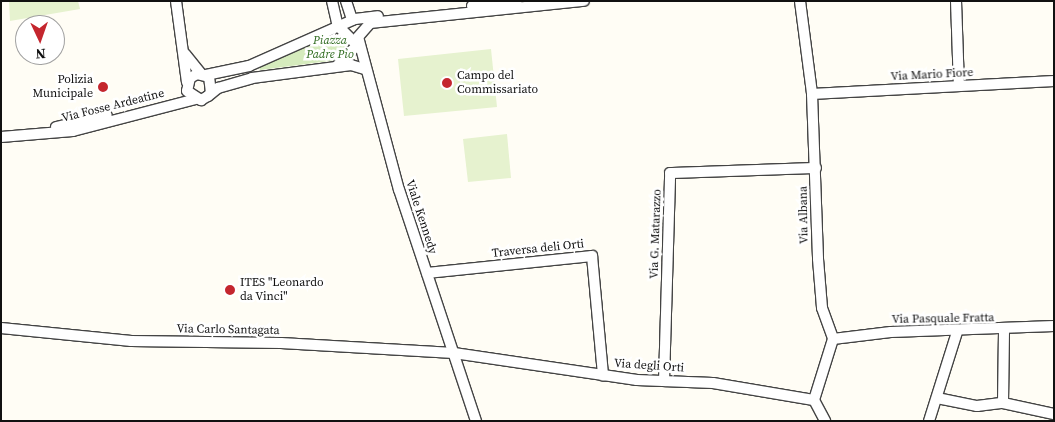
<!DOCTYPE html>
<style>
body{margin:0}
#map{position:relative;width:1055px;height:422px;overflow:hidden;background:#fffdf5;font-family:"Source Serif 4",serif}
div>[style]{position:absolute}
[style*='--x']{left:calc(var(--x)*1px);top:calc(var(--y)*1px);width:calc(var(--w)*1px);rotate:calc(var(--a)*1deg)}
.green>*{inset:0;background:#d5ebbd}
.pitch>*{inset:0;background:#e6f2cf}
.roads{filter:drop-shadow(1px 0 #444) drop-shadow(-1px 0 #444) drop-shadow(0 1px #444) drop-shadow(0 -1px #444)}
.minor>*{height:10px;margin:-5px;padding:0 5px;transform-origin:5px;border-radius:5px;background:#fff}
.dots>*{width:14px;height:14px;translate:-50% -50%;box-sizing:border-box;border:2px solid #fff;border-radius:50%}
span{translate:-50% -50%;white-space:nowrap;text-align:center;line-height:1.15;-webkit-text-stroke:5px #fff;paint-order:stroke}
.park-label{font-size:12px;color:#2f6b1f;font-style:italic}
.street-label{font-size:12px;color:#111}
.poi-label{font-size:12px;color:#111}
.left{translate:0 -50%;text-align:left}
.right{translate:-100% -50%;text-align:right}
.frame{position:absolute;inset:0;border:2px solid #111;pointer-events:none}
.north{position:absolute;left:15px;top:15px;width:50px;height:50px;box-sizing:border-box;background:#fff;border:1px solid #a0a0a0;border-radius:50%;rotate:177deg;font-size:14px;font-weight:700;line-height:20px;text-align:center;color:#111}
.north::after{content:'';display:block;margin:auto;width:18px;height:22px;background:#c4262e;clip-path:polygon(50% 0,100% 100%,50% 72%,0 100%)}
</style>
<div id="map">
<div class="green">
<i style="clip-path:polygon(332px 34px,345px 46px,337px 60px,260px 70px,259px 66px)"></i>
</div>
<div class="pitch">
<i style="clip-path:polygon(9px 1px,78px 1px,80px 9px,10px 21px)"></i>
<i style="clip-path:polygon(491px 49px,497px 107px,404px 116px,398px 59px)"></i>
<i style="clip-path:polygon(507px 134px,511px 178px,468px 182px,463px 139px)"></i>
</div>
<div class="roads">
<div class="minor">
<i style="--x:176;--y:1;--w:82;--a:82.3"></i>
<i style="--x:332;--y:1;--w:26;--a:77"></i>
<i style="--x:346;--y:1;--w:20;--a:72"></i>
<i style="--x:800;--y:1;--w:94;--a:82.6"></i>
<i style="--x:812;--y:94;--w:165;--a:87.9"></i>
<i style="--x:818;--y:259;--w:49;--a:85.3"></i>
<i style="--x:822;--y:308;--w:33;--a:70"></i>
<i style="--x:833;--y:339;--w:64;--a:107.3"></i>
<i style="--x:814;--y:400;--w:24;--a:62"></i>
<i style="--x:956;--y:1;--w:85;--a:88"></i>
<i style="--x:472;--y:6;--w:45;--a:-6.3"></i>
<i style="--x:185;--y:54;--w:26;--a:51"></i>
<i style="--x:337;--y:66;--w:29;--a:-46"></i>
<i style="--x:357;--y:45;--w:27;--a:-135"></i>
<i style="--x:206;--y:75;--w:44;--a:-11.8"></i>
<i style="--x:249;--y:66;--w:116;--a:-23.9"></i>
<i style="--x:355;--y:19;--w:23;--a:-7"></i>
<i style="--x:211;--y:93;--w:16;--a:-97"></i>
<i style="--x:209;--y:77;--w:12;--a:-166"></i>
<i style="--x:197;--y:74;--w:8;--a:150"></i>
<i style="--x:190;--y:78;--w:13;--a:103"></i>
<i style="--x:187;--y:91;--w:17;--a:33"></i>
<i style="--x:201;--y:100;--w:8;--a:-30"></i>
<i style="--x:208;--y:96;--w:13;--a:-39"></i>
<i style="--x:218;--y:88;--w:35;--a:-16"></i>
<i style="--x:252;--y:78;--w:100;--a:-7.5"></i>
<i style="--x:351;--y:65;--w:14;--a:17"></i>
<i style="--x:812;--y:94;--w:242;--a:-3.1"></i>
<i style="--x:56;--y:127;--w:52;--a:-13.2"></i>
<i style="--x:1;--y:137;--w:72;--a:-4.8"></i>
<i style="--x:73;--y:131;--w:127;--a:-14.6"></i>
<i style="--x:427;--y:273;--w:166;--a:-5.9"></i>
<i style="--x:592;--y:256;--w:120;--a:84.7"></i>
<i style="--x:1;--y:328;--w:131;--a:5.7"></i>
<i style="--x:131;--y:341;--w:150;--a:0.8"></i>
<i style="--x:281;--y:343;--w:173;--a:3.3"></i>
<i style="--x:454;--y:353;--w:185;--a:8.4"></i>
<i style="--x:637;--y:380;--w:76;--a:2.3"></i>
<i style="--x:713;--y:383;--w:102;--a:9.6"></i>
<i style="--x:833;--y:339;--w:58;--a:-6.9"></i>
<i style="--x:891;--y:332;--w:163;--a:-2.1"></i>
<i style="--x:664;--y:381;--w:208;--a:-88.3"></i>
<i style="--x:670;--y:173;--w:146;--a:-2"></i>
<i style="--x:937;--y:398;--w:41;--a:11.3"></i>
<i style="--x:977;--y:406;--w:26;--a:-7"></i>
<i style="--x:1003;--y:403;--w:73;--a:-89.2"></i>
<i style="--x:1003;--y:403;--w:52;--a:12.2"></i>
<i style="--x:476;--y:421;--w:243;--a:-108.4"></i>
<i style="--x:399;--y:190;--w:158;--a:-105"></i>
<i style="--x:358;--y:37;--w:18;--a:-49"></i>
<i style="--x:370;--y:23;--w:215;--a:-5.9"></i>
<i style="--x:929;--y:421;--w:93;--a:-72.5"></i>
</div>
</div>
<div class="dots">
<i style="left:447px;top:83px;background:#c4262e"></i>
<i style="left:103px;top:87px;background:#c4262e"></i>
<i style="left:230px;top:290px;background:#c4262e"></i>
</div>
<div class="park-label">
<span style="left:330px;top:48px">Piazza<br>Padre Pio</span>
</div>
<div class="street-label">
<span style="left:932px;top:75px;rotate:-3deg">Via Mario Fiore</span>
<span style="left:113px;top:106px;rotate:-14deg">Via Fosse Ardeatine</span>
<span style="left:804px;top:215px;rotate:-91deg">Via Albana</span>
<span style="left:421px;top:217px;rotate:72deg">Viale Kennedy</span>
<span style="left:656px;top:234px;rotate:-88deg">Via G. Matarazzo</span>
<span style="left:538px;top:249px;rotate:-6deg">Traversa deli Orti</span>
<span style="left:943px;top:319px;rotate:-1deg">Via Pasquale Fratta</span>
<span style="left:228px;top:330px;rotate:1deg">Via Carlo Santagata</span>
<span style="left:649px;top:366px;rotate:4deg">Via degli Orti</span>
</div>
<div class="poi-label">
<span class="left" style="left:457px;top:83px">Campo del<br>Commissariato</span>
<span class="right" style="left:93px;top:87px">Polizia<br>Municipale</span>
<span class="left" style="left:240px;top:290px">ITES "Leonardo<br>da Vinci"</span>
</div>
<div class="frame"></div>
<div class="north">N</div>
</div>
